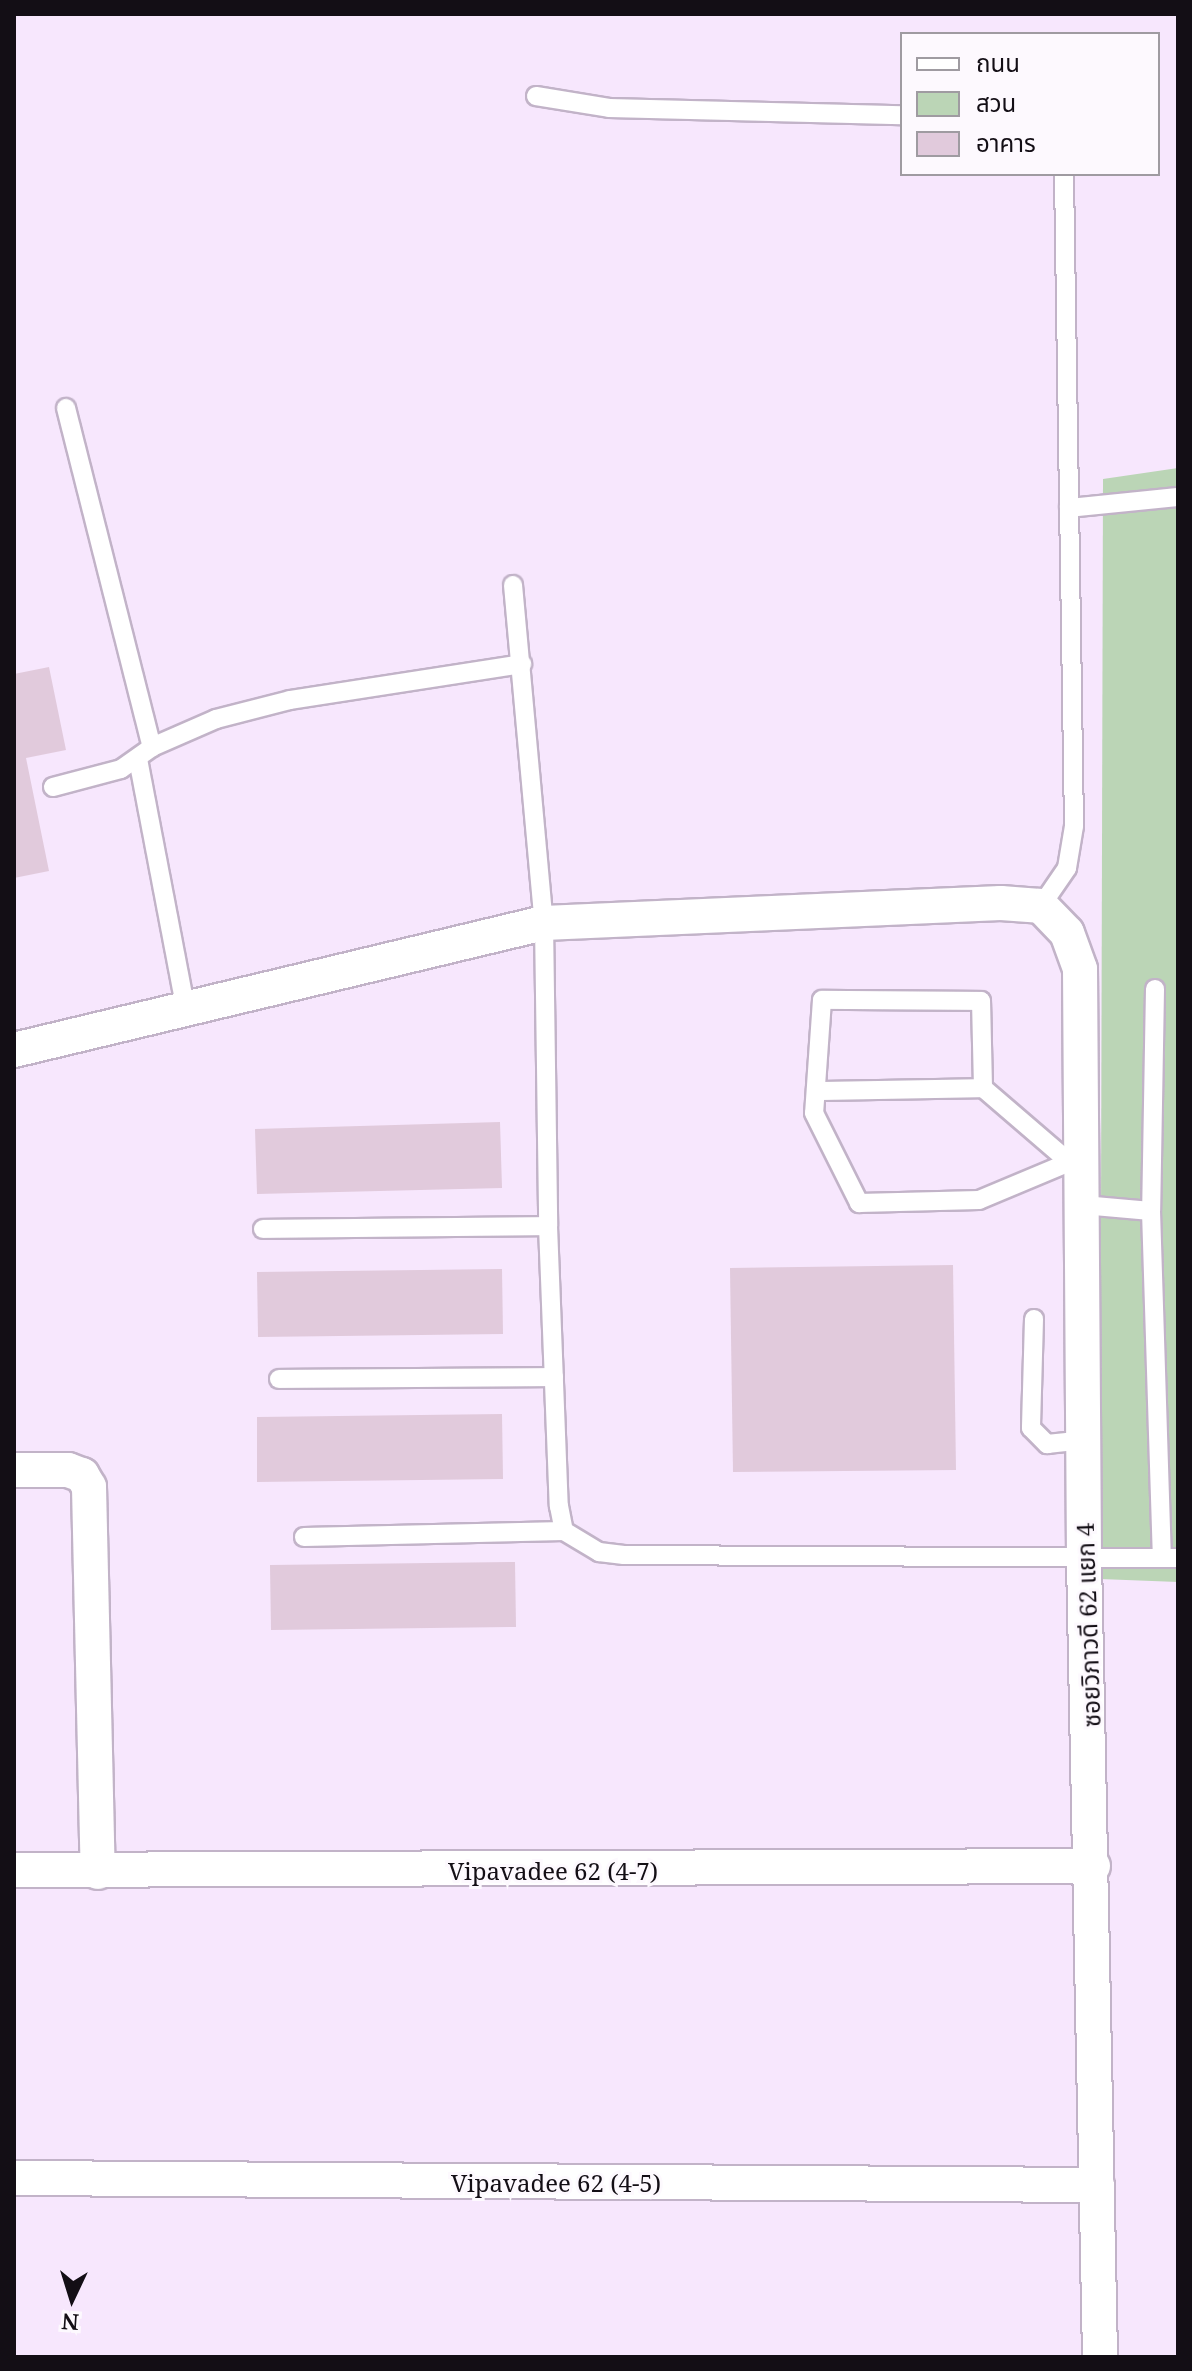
<!DOCTYPE html>
<meta charset="utf-8">
<style>
body{margin:0}
#map{position:relative;width:1192px;height:2371px;overflow:hidden;background:#f7e7fd;font-family:"Noto Serif","Noto Sans Thai",serif}
div>[style]{position:absolute}
[style*='--x']{left:calc(var(--x)*1px);top:calc(var(--y)*1px);width:calc(var(--w)*1px);rotate:calc(var(--a)*1deg)}
.green>*{inset:0;background:#bbd5b6}
.building>*{inset:0;background:#e1cadc}
.roads{filter:drop-shadow(2px 0 #c2b3c8) drop-shadow(-2px 0 #c2b3c8) drop-shadow(0 2px #c2b3c8) drop-shadow(0 -2px #c2b3c8)}
.service>*{height:18px;margin:-9px;padding:0 9px;transform-origin:9px;border-radius:9px;background:#fff}
.minor>*{height:34px;margin:-17px;padding:0 17px;transform-origin:17px;border-radius:17px;background:#fff}
span{translate:-50% -50%;white-space:nowrap;text-align:center;line-height:1.15;-webkit-text-stroke:6px #fdf9fe;paint-order:stroke}
.street-label{font-size:24px;color:#130e15}
.frame{position:absolute;inset:0;border:16px solid #130e15;pointer-events:none}
.legend{position:absolute;left:900px;top:32px;width:260px;height:144px;box-sizing:border-box;background:#fdf9fe;border:2px solid #9f9ba1;margin:0;padding:10px 14px;list-style:none;font-size:24px;color:#130e15}
.legend li{display:flex;align-items:center;gap:16px;height:40px}
.legend b{width:40px;border:2px solid #9f9ba1}
.north{position:absolute;left:32px;top:2259px;width:80px;height:80px;-webkit-text-stroke:6px #fdf9fe;paint-order:stroke;rotate:184deg;font-size:22px;font-weight:700;line-height:32px;text-align:center;color:#130e15}
.north::after{content:'';display:block;margin:auto;width:28px;height:36px;background:#130e15;clip-path:polygon(50% 0,100% 100%,50% 72%,0 100%)}
</style>
<div id="map">
<div class="green">
<i style="clip-path:polygon(1178px 468px,1178px 1582px,1100px 1579px,1103px 479px)"></i>
</div>
<div class="building">
<i style="clip-path:polygon(49px 667px,66px 750px,26px 758px,49px 871px,14px 878px,14px 674px)"></i>
<i style="clip-path:polygon(500px 1122px,502px 1188px,257px 1194px,255px 1129px)"></i>
<i style="clip-path:polygon(953px 1265px,956px 1470px,733px 1472px,730px 1268px)"></i>
<i style="clip-path:polygon(502px 1269px,503px 1334px,258px 1337px,257px 1272px)"></i>
<i style="clip-path:polygon(502px 1414px,503px 1479px,257px 1482px,257px 1417px)"></i>
<i style="clip-path:polygon(515px 1562px,516px 1627px,271px 1630px,270px 1565px)"></i>
</div>
<div class="roads">
<div class="service">
<i style="--x:536;--y:96;--w:74;--a:9.3"></i>
<i style="--x:609;--y:108;--w:293;--a:1.4"></i>
<i style="--x:66;--y:408;--w:350;--a:75.8"></i>
<i style="--x:1069;--y:508;--w:110;--a:-5.8"></i>
<i style="--x:513;--y:585;--w:339;--a:84.8"></i>
<i style="--x:544;--y:923;--w:303;--a:89.2"></i>
<i style="--x:548;--y:1226;--w:280;--a:87.8"></i>
<i style="--x:559;--y:1506;--w:25;--a:79"></i>
<i style="--x:564;--y:1531;--w:41;--a:31"></i>
<i style="--x:599;--y:1552;--w:25;--a:7"></i>
<i style="--x:624;--y:1555;--w:554;--a:0.31"></i>
<i style="--x:138;--y:759;--w:251;--a:79.2"></i>
<i style="--x:53;--y:787;--w:70;--a:-14.8"></i>
<i style="--x:121;--y:769;--w:38;--a:-35"></i>
<i style="--x:152;--y:747;--w:70;--a:-23.6"></i>
<i style="--x:216;--y:719;--w:76;--a:-14.4"></i>
<i style="--x:290;--y:700;--w:235;--a:-8.8"></i>
<i style="--x:1041;--y:906;--w:46;--a:-55.6"></i>
<i style="--x:1067;--y:868;--w:43;--a:-80.5"></i>
<i style="--x:1074;--y:826;--w:652;--a:-90.88"></i>
<i style="--x:1155;--y:989;--w:222;--a:91"></i>
<i style="--x:1151;--y:1211;--w:347;--a:88.2"></i>
<i style="--x:816;--y:1091;--w:167;--a:-1"></i>
<i style="--x:1068;--y:1161;--w:112;--a:-139.3"></i>
<i style="--x:983;--y:1088;--w:87;--a:-91.3"></i>
<i style="--x:981;--y:1001;--w:159;--a:-179.6"></i>
<i style="--x:822;--y:1000;--w:113;--a:94"></i>
<i style="--x:814;--y:1113;--w:101;--a:63.4"></i>
<i style="--x:859;--y:1203;--w:120;--a:-1.4"></i>
<i style="--x:979;--y:1200;--w:112;--a:-22.7"></i>
<i style="--x:1083;--y:1205;--w:68;--a:5"></i>
<i style="--x:263;--y:1229;--w:285;--a:-0.6"></i>
<i style="--x:1034;--y:1319;--w:109;--a:91.6"></i>
<i style="--x:1031;--y:1428;--w:23;--a:45"></i>
<i style="--x:1047;--y:1444;--w:37;--a:-6"></i>
<i style="--x:279;--y:1379;--w:275;--a:-0.4"></i>
<i style="--x:304;--y:1537;--w:260;--a:-1.3"></i>
</div>
<div class="minor">
<i style="--x:14;--y:1050;--w:545;--a:-13.48"></i>
<i style="--x:544;--y:923;--w:457;--a:-2.5"></i>
<i style="--x:1001;--y:903;--w:40;--a:4.3"></i>
<i style="--x:1041;--y:906;--w:37;--a:46"></i>
<i style="--x:1067;--y:933;--w:38;--a:70"></i>
<i style="--x:1080;--y:969;--w:590;--a:89.61"></i>
<i style="--x:1084;--y:1559;--w:798;--a:88.85"></i>
<i style="--x:14;--y:1470;--w:54;--a:0"></i>
<i style="--x:68;--y:1470;--w:15;--a:20"></i>
<i style="--x:82;--y:1475;--w:14;--a:60"></i>
<i style="--x:89;--y:1487;--w:385;--a:88.7"></i>
<i style="--x:14;--y:1870;--w:1079;--a:-0.21"></i>
<i style="--x:14;--y:2178;--w:1083;--a:0.37"></i>
</div>
</div>
<div class="street-label">
<span style="left:1088px;top:1625px;rotate:-92deg">ซอยวิภาวดี 62 แยก 4</span>
<span style="left:553px;top:1871px">Vipavadee 62 (4-7)</span>
<span style="left:556px;top:2183px">Vipavadee 62 (4-5)</span>
</div>
<div class="frame"></div>
<ul class="legend">
<li><b style="height:10px;background:#fff"></b>ถนน</li>
<li><b style="height:22px;background:#bbd5b6"></b>สวน</li>
<li><b style="height:22px;background:#e1cadc"></b>อาคาร</li>
</ul>
<div class="north">N</div>
</div>
